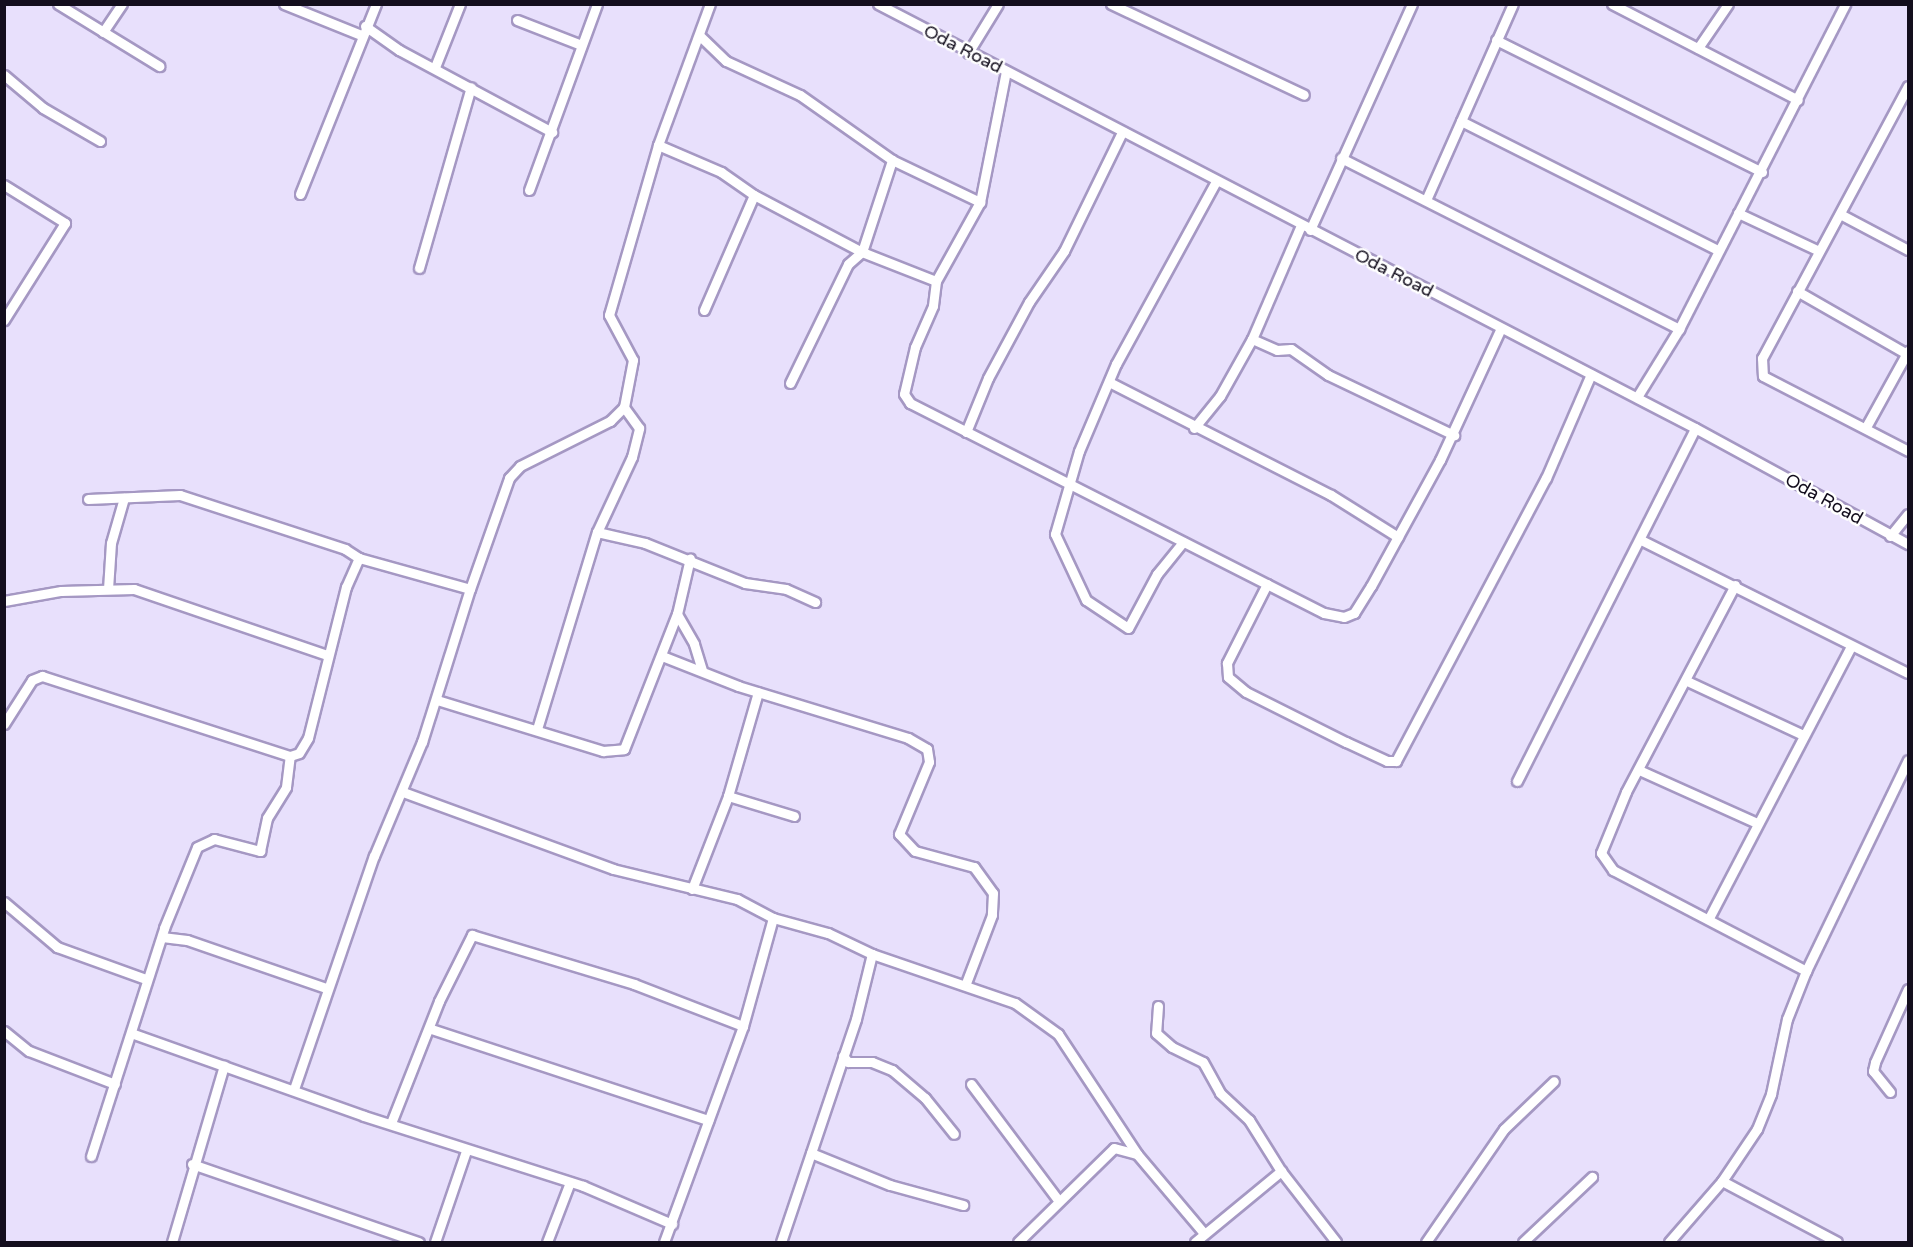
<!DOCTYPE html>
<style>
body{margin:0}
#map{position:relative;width:1913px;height:1247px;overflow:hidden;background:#e8e0fc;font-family:"Varela Round",sans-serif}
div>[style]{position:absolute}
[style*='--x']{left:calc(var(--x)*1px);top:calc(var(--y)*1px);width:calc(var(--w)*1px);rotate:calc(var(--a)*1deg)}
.roads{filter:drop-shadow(2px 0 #a598c3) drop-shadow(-2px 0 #a598c3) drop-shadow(0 2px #a598c3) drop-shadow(0 -2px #a598c3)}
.minor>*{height:9px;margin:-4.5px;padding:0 4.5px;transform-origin:4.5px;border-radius:4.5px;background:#fff}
span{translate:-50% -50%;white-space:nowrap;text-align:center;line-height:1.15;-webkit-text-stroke:5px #fff;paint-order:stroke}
.street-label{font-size:18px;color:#130e1d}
.frame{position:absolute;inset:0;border:6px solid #130e1d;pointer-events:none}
</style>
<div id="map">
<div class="roads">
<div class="minor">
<i style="--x:58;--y:4;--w:119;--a:31.5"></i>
<i style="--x:284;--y:4;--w:83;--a:21.9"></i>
<i style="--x:878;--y:4;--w:920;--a:27.43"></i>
<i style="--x:1695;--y:428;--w:243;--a:28.6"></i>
<i style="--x:1111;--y:4;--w:213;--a:25.2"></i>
<i style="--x:1612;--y:4;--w:209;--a:27.3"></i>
<i style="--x:517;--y:20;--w:69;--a:21.3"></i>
<i style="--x:365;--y:26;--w:42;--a:35.2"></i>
<i style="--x:399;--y:50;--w:174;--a:28.2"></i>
<i style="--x:103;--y:32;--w:34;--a:-56"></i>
<i style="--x:700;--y:36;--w:36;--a:44"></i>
<i style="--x:726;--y:61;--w:81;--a:24.7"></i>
<i style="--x:800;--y:95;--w:113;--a:35.2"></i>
<i style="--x:892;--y:160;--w:98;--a:25.5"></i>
<i style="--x:1496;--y:40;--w:297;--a:26.4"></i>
<i style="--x:1698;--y:48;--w:53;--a:-55.7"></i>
<i style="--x:968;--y:53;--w:57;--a:-58.5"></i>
<i style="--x:435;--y:67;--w:68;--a:-68.4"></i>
<i style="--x:1006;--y:71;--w:134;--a:101.2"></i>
<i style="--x:980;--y:202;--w:90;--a:119.1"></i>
<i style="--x:936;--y:281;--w:25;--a:97"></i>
<i style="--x:933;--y:306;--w:45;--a:113.7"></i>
<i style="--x:915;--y:347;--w:48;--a:103.2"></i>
<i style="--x:904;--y:394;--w:11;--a:56"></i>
<i style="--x:910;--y:403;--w:464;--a:26.9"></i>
<i style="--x:1324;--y:613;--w:20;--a:11"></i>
<i style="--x:1344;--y:617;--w:11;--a:-22"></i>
<i style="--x:1354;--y:613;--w:32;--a:-58"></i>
<i style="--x:1371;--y:586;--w:144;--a:-61.3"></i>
<i style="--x:1440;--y:460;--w:145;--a:-65.2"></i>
<i style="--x:4;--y:75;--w:51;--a:40.2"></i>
<i style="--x:43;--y:108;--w:66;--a:30.1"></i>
<i style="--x:1908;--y:86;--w:309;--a:118.2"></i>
<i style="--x:1762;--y:358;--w:18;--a:87"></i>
<i style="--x:1763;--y:376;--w:163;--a:27.3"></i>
<i style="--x:1461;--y:121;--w:285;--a:26.7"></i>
<i style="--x:658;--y:145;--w:69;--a:23.2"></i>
<i style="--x:721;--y:172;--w:40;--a:34.9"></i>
<i style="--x:754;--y:195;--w:122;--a:27.8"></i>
<i style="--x:862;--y:252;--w:79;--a:21.4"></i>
<i style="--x:1341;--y:158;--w:379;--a:26.8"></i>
<i style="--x:4;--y:185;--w:72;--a:31.9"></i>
<i style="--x:65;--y:223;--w:115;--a:122.2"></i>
<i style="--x:529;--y:190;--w:198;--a:-69.9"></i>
<i style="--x:300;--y:194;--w:205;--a:-68.2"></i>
<i style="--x:1426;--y:200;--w:214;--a:-66.1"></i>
<i style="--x:1738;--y:213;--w:89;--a:25.1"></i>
<i style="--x:1840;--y:214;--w:77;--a:27.9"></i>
<i style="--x:1310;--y:230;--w:248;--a:-65.7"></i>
<i style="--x:419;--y:268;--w:188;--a:-74"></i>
<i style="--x:1797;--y:291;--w:127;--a:29.8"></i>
<i style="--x:704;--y:310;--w:125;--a:-66.5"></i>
<i style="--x:1252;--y:339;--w:27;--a:24"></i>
<i style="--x:1277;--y:350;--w:14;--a:-4"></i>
<i style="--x:1291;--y:349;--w:45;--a:35.1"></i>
<i style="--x:1328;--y:375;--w:140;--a:25.5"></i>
<i style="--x:1109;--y:382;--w:249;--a:27"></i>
<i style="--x:1331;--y:495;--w:79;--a:32.1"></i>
<i style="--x:790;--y:383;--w:132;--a:-64"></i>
<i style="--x:848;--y:264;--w:18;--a:-41"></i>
<i style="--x:862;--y:252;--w:97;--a:-71.9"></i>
<i style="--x:1637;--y:397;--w:80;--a:-58.3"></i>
<i style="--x:1679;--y:329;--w:365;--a:-62.9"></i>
<i style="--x:1866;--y:427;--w:87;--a:-61.1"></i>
<i style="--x:1194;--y:428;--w:41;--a:-50.9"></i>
<i style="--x:1220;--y:396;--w:65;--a:-60.7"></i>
<i style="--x:1252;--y:339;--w:124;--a:-66.7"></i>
<i style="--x:966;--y:432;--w:58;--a:-67.8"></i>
<i style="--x:988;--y:378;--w:86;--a:-61.7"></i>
<i style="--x:1029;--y:302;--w:62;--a:-55.5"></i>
<i style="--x:1064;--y:251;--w:130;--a:-64"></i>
<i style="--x:88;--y:499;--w:92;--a:-2.5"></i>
<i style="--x:180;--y:495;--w:174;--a:18.1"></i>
<i style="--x:345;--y:549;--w:17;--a:33"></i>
<i style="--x:597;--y:532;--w:49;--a:12.9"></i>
<i style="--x:645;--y:543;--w:108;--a:21.8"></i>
<i style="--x:745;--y:583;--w:41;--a:8.3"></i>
<i style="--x:786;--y:589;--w:32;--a:24"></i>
<i style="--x:1890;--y:536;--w:28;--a:-51"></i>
<i style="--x:1641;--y:540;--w:298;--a:26.5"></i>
<i style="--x:1183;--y:542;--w:41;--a:129.1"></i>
<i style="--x:1157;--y:574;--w:61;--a:118.2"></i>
<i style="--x:1128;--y:628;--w:50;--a:-146.3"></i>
<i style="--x:1086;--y:600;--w:73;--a:-115.2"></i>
<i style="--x:1055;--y:534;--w:86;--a:-73.9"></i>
<i style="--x:1079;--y:451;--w:95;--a:-67"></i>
<i style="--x:1116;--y:364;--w:209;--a:-61.3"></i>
<i style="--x:1267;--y:584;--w:89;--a:116.9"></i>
<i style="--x:1227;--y:663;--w:14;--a:86"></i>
<i style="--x:1228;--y:677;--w:23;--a:40"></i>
<i style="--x:1246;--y:692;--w:112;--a:26.6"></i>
<i style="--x:1346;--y:742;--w:45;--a:24.9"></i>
<i style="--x:1387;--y:761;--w:9;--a:0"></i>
<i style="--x:1396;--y:761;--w:320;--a:-62.1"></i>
<i style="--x:1546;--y:478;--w:113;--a:-66.6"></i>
<i style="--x:1735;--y:585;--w:234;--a:117.8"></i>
<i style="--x:1626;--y:792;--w:66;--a:112.3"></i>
<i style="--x:1601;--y:853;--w:21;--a:55"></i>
<i style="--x:1613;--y:870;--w:218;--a:27.6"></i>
<i style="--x:108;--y:589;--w:46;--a:-86.3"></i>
<i style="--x:111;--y:543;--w:47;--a:-73.9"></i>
<i style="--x:4;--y:601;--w:58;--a:-10"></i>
<i style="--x:61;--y:591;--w:73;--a:-1.6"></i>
<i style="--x:134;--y:589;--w:204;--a:18.9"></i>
<i style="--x:677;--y:614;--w:34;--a:60"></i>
<i style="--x:694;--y:644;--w:28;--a:73"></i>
<i style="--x:662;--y:656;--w:82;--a:21.5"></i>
<i style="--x:738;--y:686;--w:178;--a:17"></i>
<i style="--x:908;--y:738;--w:22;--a:30"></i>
<i style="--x:927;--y:749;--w:13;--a:81"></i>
<i style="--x:929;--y:762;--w:78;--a:112.6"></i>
<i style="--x:899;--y:834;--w:23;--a:47"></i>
<i style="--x:915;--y:851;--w:61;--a:15.2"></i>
<i style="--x:974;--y:867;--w:32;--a:54"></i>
<i style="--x:993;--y:893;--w:22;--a:93"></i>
<i style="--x:992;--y:915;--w:73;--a:110.9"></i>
<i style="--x:1687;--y:681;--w:126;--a:24.9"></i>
<i style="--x:437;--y:700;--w:174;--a:17.1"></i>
<i style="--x:603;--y:751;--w:21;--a:-5"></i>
<i style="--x:624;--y:749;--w:145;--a:-68.6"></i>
<i style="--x:677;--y:614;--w:57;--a:-76.9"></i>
<i style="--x:4;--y:724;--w:52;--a:-57.5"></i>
<i style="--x:32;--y:680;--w:11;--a:-22"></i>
<i style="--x:42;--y:676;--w:261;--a:17.9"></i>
<i style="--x:290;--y:756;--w:9;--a:-18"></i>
<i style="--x:299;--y:753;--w:17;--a:-59"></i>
<i style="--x:308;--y:738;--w:156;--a:-75.9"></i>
<i style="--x:346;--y:587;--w:32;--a:-66"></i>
<i style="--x:359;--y:558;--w:115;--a:15.6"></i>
<i style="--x:470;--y:589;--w:118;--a:-70.6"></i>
<i style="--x:509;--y:478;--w:16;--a:-47"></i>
<i style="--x:520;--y:466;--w:101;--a:-26.6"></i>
<i style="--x:610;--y:421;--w:20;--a:-45"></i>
<i style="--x:624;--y:407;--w:48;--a:-79.2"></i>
<i style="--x:633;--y:360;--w:51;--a:-118.1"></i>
<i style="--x:609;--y:315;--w:177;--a:-73.9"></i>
<i style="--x:658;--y:145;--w:150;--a:-69.8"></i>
<i style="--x:537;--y:729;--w:206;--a:-73.1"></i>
<i style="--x:597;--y:532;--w:83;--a:-65"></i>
<i style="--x:632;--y:457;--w:30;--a:-76"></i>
<i style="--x:639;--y:428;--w:26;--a:-126"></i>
<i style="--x:1639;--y:770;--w:129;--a:24.2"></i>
<i style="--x:1517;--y:781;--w:395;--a:-63.2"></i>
<i style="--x:403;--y:792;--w:224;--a:20.1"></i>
<i style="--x:613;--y:869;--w:128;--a:13.6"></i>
<i style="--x:737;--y:899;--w:41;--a:27.8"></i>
<i style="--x:773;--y:918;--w:57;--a:15.3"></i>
<i style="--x:828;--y:933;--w:49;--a:25.5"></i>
<i style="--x:872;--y:954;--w:151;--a:18.9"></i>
<i style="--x:1015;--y:1003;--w:53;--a:35.8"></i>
<i style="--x:1058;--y:1034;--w:144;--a:56.6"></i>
<i style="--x:1137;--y:1154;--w:102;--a:49.8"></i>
<i style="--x:728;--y:796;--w:69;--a:16.9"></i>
<i style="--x:692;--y:889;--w:100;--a:-68.8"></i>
<i style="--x:728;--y:796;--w:108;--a:-73.9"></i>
<i style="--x:4;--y:902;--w:70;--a:40.3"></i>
<i style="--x:57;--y:947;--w:95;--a:19.8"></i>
<i style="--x:1709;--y:918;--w:307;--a:-62.4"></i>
<i style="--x:162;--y:937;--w:25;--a:7"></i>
<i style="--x:187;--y:940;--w:147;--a:19.1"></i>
<i style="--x:1158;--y:1006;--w:27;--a:94"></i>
<i style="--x:1156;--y:1033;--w:21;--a:41"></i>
<i style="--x:1172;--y:1047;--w:34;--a:26"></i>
<i style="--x:1203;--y:1062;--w:35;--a:61"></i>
<i style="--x:1220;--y:1093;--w:40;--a:43"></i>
<i style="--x:1249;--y:1120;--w:60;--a:57.9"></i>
<i style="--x:431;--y:1029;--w:292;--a:18.2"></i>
<i style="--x:4;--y:1031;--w:32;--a:39"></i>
<i style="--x:29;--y:1051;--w:92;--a:21"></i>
<i style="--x:131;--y:1033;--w:247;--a:19.6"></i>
<i style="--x:364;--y:1116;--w:230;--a:17.7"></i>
<i style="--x:583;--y:1186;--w:97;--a:23.1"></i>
<i style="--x:843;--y:1056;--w:8;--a:50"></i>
<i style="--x:848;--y:1062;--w:24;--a:0"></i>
<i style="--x:872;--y:1062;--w:22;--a:22"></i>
<i style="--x:892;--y:1070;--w:43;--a:40.3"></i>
<i style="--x:925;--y:1098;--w:46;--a:51.1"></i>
<i style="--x:971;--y:1084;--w:145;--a:53.1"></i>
<i style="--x:294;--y:1089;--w:246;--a:-71.1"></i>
<i style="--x:374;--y:856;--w:124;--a:-67.2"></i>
<i style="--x:422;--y:742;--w:160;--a:-72.6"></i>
<i style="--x:1890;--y:1092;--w:27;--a:-129"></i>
<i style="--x:1873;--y:1071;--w:9;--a:-77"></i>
<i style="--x:1875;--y:1062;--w:80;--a:-65.7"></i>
<i style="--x:391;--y:1123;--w:131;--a:-68.5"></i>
<i style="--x:439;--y:1001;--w:74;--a:-63.4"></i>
<i style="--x:472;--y:935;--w:169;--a:16.8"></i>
<i style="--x:634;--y:984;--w:117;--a:21.1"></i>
<i style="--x:811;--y:1153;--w:85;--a:22.1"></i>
<i style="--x:890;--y:1185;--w:76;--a:15.3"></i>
<i style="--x:91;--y:1156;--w:239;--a:-72.2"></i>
<i style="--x:164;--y:928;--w:87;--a:-67.8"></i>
<i style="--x:197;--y:847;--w:19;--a:-25"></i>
<i style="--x:214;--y:839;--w:48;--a:14.6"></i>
<i style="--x:260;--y:851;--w:34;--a:-78"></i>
<i style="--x:267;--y:818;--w:36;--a:-58"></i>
<i style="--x:286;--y:787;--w:31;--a:-83"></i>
<i style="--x:192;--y:1164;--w:240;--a:19"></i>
<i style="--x:1722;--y:1181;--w:130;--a:27.9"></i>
<i style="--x:172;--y:1242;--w:184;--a:-73.6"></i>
<i style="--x:435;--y:1242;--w:96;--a:-71.2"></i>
<i style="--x:547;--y:1242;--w:64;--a:-69"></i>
<i style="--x:664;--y:1242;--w:230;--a:-69.9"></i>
<i style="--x:743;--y:1026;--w:112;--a:-74.5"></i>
<i style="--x:781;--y:1242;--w:235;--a:-71.4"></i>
<i style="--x:856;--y:1019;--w:67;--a:-76.2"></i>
<i style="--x:1018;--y:1242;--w:134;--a:-44.4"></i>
<i style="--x:1114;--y:1148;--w:24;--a:15"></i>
<i style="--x:1195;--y:1242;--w:112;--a:-39.5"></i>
<i style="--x:1281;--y:1171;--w:90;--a:52.2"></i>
<i style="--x:1426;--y:1242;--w:137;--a:-55.4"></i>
<i style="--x:1504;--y:1129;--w:69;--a:-43.8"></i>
<i style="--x:1523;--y:1242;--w:95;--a:-43.3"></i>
<i style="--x:1669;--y:1242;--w:81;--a:-49"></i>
<i style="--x:1722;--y:1181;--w:63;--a:-56.1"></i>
<i style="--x:1757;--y:1129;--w:38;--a:-68"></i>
<i style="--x:1771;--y:1094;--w:77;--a:-78"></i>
<i style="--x:1787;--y:1019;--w:52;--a:-68.4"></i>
<i style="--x:1806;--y:971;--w:234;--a:-64.2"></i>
</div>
</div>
<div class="street-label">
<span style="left:963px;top:49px;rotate:27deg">Oda Road</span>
<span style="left:1394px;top:273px;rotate:27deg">Oda Road</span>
<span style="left:1824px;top:499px;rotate:29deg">Oda Road</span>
</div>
<div class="frame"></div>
</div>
